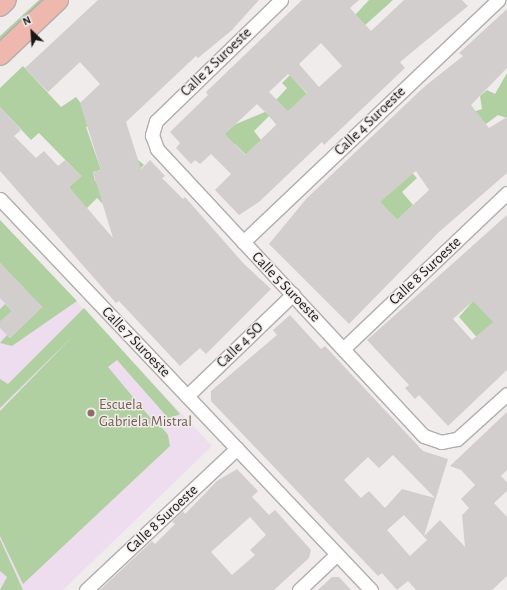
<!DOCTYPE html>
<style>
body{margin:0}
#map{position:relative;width:507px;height:590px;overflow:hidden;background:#f0eceb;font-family:"Alegreya Sans",sans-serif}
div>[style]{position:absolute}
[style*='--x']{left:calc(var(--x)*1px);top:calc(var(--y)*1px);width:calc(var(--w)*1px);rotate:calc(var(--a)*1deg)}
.education>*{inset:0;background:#ede}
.green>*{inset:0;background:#b1d0a2}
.building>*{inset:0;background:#d2cecd}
.roads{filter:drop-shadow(1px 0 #b1aeac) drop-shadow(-1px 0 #b1aeac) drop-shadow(0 1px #b1aeac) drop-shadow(0 -1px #b1aeac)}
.minor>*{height:13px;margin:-6.5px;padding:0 6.5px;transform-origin:6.5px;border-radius:6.5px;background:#fff}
.primary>*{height:20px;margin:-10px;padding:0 10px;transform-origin:10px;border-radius:10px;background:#eeb8af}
.dots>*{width:11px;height:11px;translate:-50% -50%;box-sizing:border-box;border:2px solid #f0eceb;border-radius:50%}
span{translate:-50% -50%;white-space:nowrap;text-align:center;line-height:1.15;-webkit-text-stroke:3px #f0eceb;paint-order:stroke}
.street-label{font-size:15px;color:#191817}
.education-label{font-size:15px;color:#785e54}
.left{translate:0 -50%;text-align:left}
.north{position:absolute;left:12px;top:12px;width:40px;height:40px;-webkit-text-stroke:3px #f0eceb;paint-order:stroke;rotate:335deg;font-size:11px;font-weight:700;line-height:16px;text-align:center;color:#191817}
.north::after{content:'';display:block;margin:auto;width:14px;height:18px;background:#191817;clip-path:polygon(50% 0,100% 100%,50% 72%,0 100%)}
</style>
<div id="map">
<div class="education">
<i style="clip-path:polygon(0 220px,212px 446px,63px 590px,0 590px)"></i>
</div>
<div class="green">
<i style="clip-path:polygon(39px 0,46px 0,0 43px,0 36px)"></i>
<i style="clip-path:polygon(369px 0,393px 0,353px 36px,355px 15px)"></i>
<i style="clip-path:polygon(23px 66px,61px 107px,76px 97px,86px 110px,89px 126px,86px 127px,101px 170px,93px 172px,95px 181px,114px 176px,137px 159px,144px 165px,103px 204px,97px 198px,85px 210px,69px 187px,81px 176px,39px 133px,31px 140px,0 107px,0 88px)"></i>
<i style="clip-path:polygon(507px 73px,507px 118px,498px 115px,486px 124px,473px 112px,482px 109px,480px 96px,487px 90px,495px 94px)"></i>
<i style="clip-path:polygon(290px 75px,307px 94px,277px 125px,269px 116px,254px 131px,261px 140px,246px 155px,235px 144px,218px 160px,207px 148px,236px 124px,265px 112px,287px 88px,282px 83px)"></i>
<i style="clip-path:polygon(407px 168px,417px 178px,402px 192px,413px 205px,397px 220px,378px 200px)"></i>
<i style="clip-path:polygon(0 220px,77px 301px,12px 346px,0 343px,7px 335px,10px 338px,42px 307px,0 263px)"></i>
<i style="clip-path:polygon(473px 301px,507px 318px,481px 342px,459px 317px)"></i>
<i style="clip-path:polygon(5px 304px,12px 311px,0 322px,0 309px)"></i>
<i style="clip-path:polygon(84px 308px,180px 414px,169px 419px,117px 360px,108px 367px,158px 427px,160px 425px,168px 435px,170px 446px,23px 584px,0 536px,0 411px,72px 337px,0 408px,0 379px,8px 384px)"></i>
<i style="clip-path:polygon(0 539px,23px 590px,0 590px,7px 577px,0 571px)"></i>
</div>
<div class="building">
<i style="clip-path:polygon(98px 0,259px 0,232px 30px,198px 58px,196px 56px,126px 122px,141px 169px,150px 160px,165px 176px,162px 178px,183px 199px,185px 197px,244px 264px,271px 289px,206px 354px,200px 348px,180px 366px,119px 301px,116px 303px,0 171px,0 107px,21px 130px,14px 136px,36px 158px,44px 151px,58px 166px,65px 160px,81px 176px,69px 187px,113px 238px,93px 172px,101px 170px,80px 103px,100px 84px,80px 62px,48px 92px,25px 68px)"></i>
<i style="clip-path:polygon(evenodd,302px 0,359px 0,350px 8px,371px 31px,404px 0,462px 0,468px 6px,400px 62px,405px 68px,324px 145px,322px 142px,259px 202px,239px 215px,215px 190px,231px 174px,211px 154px,200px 164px,195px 160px,191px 164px,176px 148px,180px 143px,170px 132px,208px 95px,206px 92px,302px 0,321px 43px,342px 66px,319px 87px,299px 64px,321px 43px,302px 0,288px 74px,307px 93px,288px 111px,269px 92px,288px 74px,302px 0,257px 104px,277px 124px,245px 155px,225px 134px,257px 104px)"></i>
<i style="clip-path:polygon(evenodd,507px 9px,507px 68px,471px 105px,489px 128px,507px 117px,507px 173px,439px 232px,349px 324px,269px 244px,307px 198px,424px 87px,463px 56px,459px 53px,507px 9px,416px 171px,429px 190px,397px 220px,380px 202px,416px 171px)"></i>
<i style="clip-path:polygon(evenodd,507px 215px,507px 370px,448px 426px,419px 395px,415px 399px,405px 388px,409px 385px,367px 340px,507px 215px,473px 301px,493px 322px,472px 340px,453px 319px,473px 301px)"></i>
<i style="clip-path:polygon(0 263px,42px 307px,10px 338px,0 328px,0 322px,12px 311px,0 298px)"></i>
<i style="clip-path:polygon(evenodd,290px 315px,321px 349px,325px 346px,423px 451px,448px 459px,424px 536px,440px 520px,465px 547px,462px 515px,469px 508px,461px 499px,475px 485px,461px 470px,450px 466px,507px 412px,507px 470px,501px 476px,507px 482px,507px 491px,494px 503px,507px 517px,507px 576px,492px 590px,416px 590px,408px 581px,397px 590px,382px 573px,378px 576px,211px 401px,211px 391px,277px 335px,273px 330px,290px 315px,393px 455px,435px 498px,402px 489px,385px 508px,369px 491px,361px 498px,344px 480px,368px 457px,379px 468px,393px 455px,290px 315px,404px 515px,427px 540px,410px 556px,387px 530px,404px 515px)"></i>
<i style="clip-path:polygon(evenodd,237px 469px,258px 491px,252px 497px,269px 515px,275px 510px,311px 550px,309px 558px,274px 590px,100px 590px,152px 541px,155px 544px,175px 524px,172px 522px,183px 511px,185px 514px,217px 481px,237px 469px,250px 517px,266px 535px,250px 550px,255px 555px,232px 575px,211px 552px,250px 517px)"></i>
<i style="clip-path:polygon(332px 577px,339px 577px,351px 590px,318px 590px)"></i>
</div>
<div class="roads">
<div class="minor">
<i style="--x:281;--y:0;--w:174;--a:135.9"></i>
<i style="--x:156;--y:121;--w:15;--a:106"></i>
<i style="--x:152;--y:135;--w:15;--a:70"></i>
<i style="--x:157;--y:149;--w:392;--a:47.1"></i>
<i style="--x:424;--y:436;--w:18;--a:19"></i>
<i style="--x:441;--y:442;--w:16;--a:-11"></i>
<i style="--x:457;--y:439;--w:67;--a:-42"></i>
<i style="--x:0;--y:199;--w:539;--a:46.5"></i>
<i style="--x:243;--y:242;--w:352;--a:-43.5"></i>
<i style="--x:344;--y:348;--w:225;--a:-43.6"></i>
<i style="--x:187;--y:396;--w:147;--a:-43.9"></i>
<i style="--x:86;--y:590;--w:207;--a:-43.2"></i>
<i style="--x:299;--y:590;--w:52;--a:-43.5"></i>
</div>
<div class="primary">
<i style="--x:0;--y:6;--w:8;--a:-45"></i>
<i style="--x:0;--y:55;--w:80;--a:-43.5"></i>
</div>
</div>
<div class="dots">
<i style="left:91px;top:413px;background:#8d6e63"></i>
</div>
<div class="street-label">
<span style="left:216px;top:62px;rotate:-44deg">Calle 2 Suroeste</span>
<span style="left:370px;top:121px;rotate:-44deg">Calle 4 Suroeste</span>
<span style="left:425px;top:271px;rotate:-43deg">Calle 8 Suroeste</span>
<span style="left:286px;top:287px;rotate:46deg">Calle 5 Suroeste</span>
<span style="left:136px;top:342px;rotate:46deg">Calle 7 Suroeste</span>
<span style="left:240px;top:345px;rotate:-44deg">Calle 4 SO</span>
<span style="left:162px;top:519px;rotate:-43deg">Calle 8 Suroeste</span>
</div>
<div class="education-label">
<span class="left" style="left:99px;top:413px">Escuela<br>Gabriela Mistral</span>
</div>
<div class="north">N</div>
</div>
